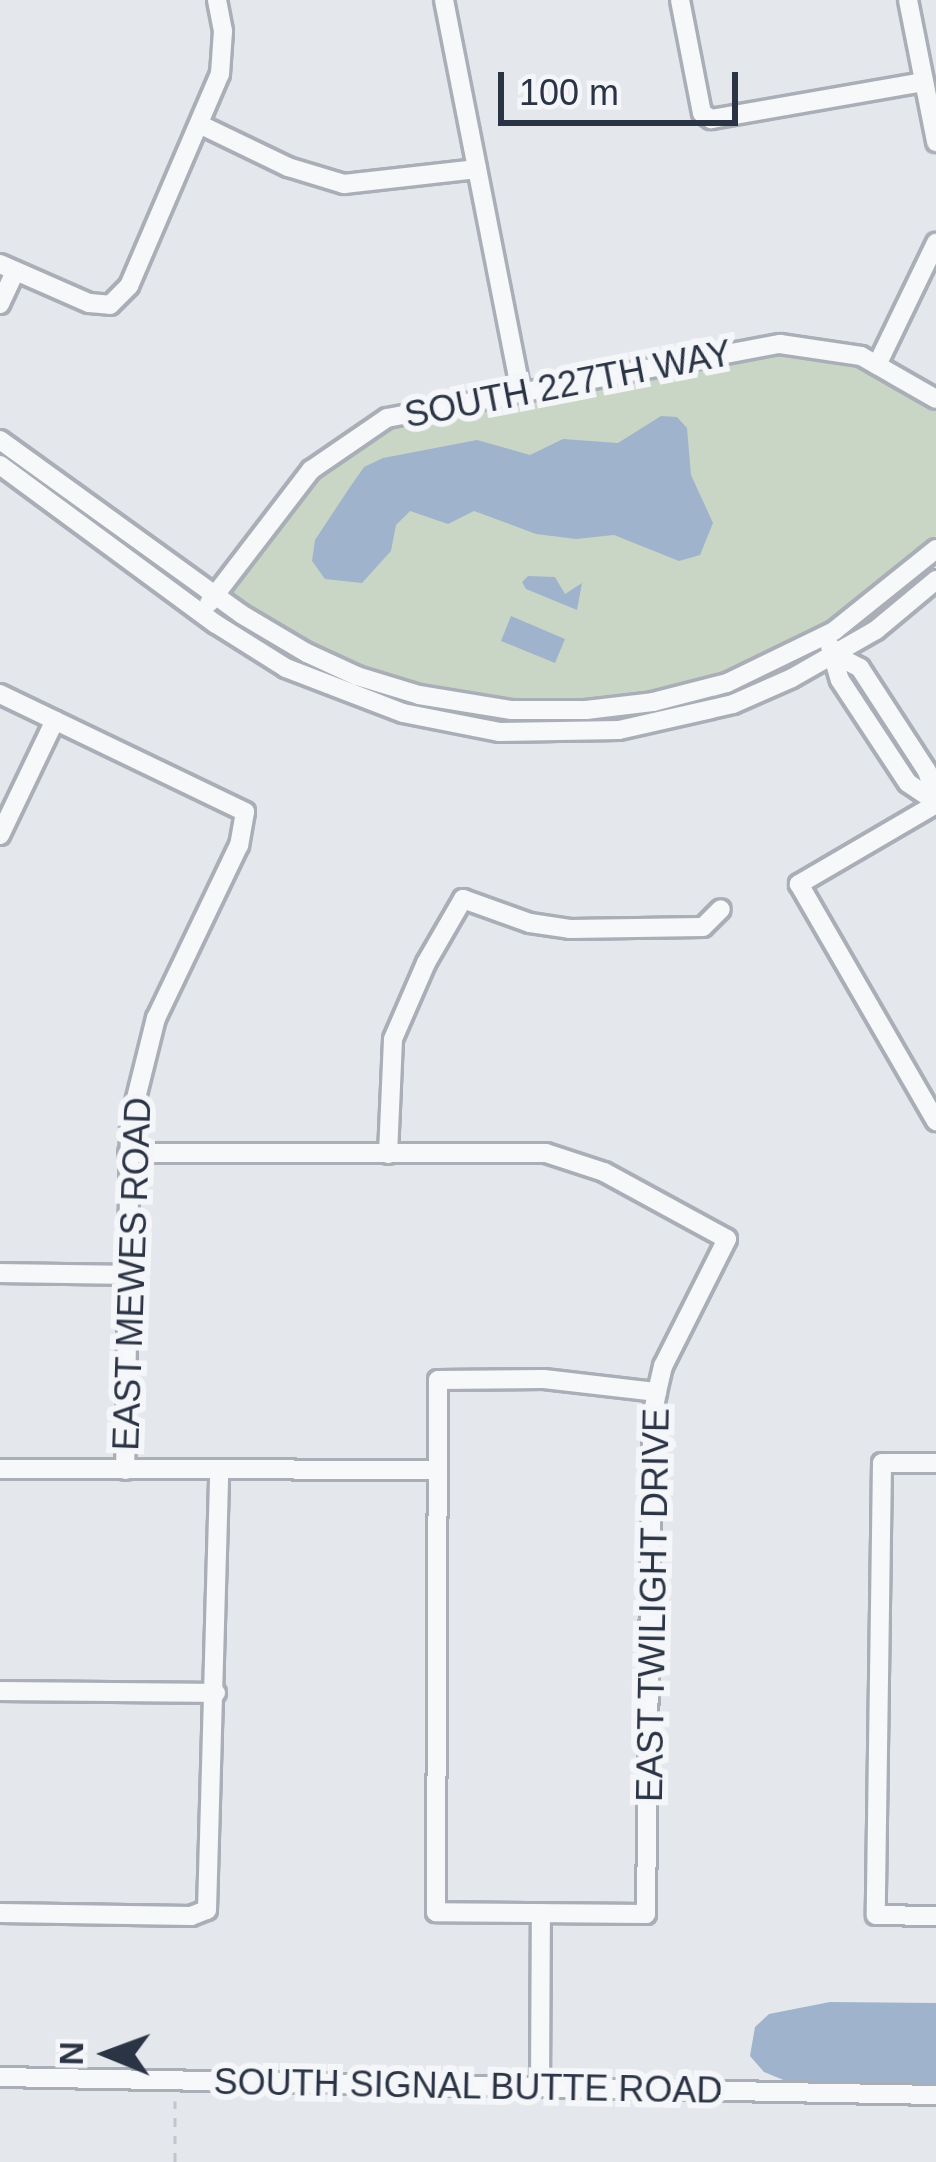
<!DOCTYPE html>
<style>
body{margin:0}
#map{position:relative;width:936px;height:2162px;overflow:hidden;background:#e4e7ec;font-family:Arial,sans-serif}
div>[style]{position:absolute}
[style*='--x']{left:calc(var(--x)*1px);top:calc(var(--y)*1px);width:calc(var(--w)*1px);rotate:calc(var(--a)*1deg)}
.green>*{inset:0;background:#c9d6c5}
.water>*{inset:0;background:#9fb4cc}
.path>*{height:3px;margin-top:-1.5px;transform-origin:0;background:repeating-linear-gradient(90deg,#c2c5cb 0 9px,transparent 0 18px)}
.roads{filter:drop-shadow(3px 0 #a9aeb7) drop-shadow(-3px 0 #a9aeb7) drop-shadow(0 3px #a9aeb7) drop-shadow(0 -3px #a9aeb7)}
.street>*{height:18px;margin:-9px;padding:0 9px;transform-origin:9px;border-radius:9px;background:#f7f8fa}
span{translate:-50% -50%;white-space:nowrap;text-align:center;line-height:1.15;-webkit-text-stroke:12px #f4f6f9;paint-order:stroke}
.street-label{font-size:36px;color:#2b3445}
.north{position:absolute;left:48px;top:1994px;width:120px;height:120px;-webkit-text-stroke:9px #f4f6f9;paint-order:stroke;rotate:271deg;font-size:33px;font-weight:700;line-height:48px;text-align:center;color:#2b3445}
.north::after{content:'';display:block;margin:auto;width:42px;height:54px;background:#2b3445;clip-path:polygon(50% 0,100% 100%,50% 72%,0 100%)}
.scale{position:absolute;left:498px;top:72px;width:240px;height:54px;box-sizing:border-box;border:6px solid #2b3445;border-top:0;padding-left:15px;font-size:36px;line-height:42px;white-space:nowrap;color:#2b3445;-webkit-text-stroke:9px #f4f6f9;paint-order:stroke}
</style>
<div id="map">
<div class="green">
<i style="clip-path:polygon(786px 350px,870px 371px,936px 409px,936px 536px,841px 614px,761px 660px,665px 690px,545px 702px,446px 690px,345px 662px,226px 594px,320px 470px,386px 426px)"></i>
</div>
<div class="water">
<i style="clip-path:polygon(661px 416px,677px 417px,687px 428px,691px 475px,713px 523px,700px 555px,679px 561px,614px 535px,576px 539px,536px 534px,474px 511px,448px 524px,410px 511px,396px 525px,391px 551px,362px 583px,325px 579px,312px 561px,315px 540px,348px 490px,364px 467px,383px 458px,477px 440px,530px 455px,563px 439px,618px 443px)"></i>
<i style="clip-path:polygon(528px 576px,555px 577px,565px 594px,582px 583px,577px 610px,526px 589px,522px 582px)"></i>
<i style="clip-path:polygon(511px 616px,565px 639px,555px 663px,501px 641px)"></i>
<i style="clip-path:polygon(830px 2002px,936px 2003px,936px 2089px,803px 2088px,764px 2072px,750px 2056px,755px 2027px,769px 2014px)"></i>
</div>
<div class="path">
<i style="--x:175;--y:2162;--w:61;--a:-90"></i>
</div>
<div class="roads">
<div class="street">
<i style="--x:444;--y:0;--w:400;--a:78.9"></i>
<i style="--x:680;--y:0;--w:115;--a:79"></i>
<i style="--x:702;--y:113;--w:11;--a:34"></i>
<i style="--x:711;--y:119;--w:216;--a:-9.9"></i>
<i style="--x:908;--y:0;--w:145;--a:78.8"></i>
<i style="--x:201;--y:125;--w:97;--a:25.8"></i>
<i style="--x:288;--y:167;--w:59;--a:16.9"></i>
<i style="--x:344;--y:184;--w:134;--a:-6.4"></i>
<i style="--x:0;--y:264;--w:97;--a:23.7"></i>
<i style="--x:89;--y:303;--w:21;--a:5"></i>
<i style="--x:110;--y:305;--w:27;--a:-45"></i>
<i style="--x:129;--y:286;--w:231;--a:-66.8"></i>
<i style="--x:220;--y:74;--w:43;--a:-86"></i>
<i style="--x:223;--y:31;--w:32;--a:-101"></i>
<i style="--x:0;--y:304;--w:35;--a:-65"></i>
<i style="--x:877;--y:365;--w:136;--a:-64.2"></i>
<i style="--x:0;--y:440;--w:297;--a:35.8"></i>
<i style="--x:241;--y:614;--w:77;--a:30.6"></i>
<i style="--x:307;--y:653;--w:55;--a:24.7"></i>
<i style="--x:357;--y:676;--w:65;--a:17"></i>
<i style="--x:419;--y:695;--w:94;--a:9.2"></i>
<i style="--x:512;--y:710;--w:74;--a:0"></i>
<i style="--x:586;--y:710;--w:67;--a:-6.8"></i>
<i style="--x:653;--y:702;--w:76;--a:-14.4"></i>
<i style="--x:727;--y:683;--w:119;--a:-25.9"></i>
<i style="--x:834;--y:631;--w:131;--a:-38.8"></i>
<i style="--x:0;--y:465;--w:268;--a:36.4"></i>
<i style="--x:216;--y:624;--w:83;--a:32.2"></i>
<i style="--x:286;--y:668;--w:125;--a:21"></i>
<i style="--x:403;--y:713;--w:99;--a:11.1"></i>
<i style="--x:500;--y:732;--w:119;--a:-1"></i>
<i style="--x:619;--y:730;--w:117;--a:-12.8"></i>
<i style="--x:733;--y:704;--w:64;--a:-23.8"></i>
<i style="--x:792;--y:678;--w:97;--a:-29.7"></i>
<i style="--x:876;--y:630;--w:78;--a:-39.8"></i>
<i style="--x:209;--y:603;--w:168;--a:-52.5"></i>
<i style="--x:311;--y:470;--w:92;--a:-34.4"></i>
<i style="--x:387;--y:418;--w:400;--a:-10.7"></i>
<i style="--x:780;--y:344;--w:82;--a:8.4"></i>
<i style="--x:861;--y:356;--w:86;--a:29.8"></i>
<i style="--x:830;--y:646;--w:35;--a:74"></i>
<i style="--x:840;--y:680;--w:123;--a:56.6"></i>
<i style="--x:908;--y:783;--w:34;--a:34"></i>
<i style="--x:835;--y:655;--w:28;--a:27"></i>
<i style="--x:860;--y:668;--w:123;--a:57"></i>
<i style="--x:927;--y:771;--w:28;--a:72"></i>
<i style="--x:0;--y:694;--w:272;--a:25.7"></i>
<i style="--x:245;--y:812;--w:34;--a:100"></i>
<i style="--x:239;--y:845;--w:192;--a:115.6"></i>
<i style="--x:156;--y:1018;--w:107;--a:104"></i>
<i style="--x:130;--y:1122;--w:348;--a:90.8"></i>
<i style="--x:936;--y:804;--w:159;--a:149.7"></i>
<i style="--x:799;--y:884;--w:274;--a:60"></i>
<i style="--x:0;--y:835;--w:127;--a:-64.4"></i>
<i style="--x:128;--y:1153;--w:418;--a:0"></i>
<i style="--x:546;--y:1153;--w:61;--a:18.1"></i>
<i style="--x:604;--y:1172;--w:140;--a:28.6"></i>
<i style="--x:727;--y:1239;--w:142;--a:116.7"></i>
<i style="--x:663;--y:1366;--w:27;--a:103"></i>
<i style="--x:657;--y:1392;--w:26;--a:101"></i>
<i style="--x:652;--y:1418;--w:496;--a:90.7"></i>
<i style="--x:646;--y:1914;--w:210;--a:-179.5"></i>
<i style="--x:436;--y:1912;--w:532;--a:-89.78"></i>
<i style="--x:438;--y:1380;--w:106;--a:-0.5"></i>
<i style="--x:544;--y:1379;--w:114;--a:6.6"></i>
<i style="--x:388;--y:1154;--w:115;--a:-87.5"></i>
<i style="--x:393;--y:1039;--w:83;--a:-66.5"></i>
<i style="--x:426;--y:963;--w:74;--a:-60"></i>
<i style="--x:463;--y:899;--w:71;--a:19.7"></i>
<i style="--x:530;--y:923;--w:40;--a:8.5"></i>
<i style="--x:570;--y:929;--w:133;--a:-0.9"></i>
<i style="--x:703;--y:927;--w:25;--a:-45"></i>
<i style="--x:0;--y:1273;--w:126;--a:0.9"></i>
<i style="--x:936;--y:1463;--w:54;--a:180"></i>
<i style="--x:882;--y:1463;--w:452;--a:90.8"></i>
<i style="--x:876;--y:1915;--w:60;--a:1"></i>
<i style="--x:0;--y:1469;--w:438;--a:0.1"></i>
<i style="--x:0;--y:1691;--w:216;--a:0.5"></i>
<i style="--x:0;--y:1913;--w:191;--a:0.9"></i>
<i style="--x:191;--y:1916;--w:17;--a:-21"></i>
<i style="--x:207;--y:1910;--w:439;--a:-88.4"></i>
<i style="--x:0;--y:2077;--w:936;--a:1.1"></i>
<i style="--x:540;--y:2087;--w:174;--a:-89.7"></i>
</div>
</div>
<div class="street-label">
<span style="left:568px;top:384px;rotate:-11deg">SOUTH 227TH WAY</span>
<span style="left:132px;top:1274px;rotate:-88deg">EAST MEWES ROAD</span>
<span style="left:653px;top:1605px;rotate:-89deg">EAST TWILIGHT DRIVE</span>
<span style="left:468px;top:2086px;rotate:1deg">SOUTH SIGNAL BUTTE ROAD</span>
</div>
<div class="north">N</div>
<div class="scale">100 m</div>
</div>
